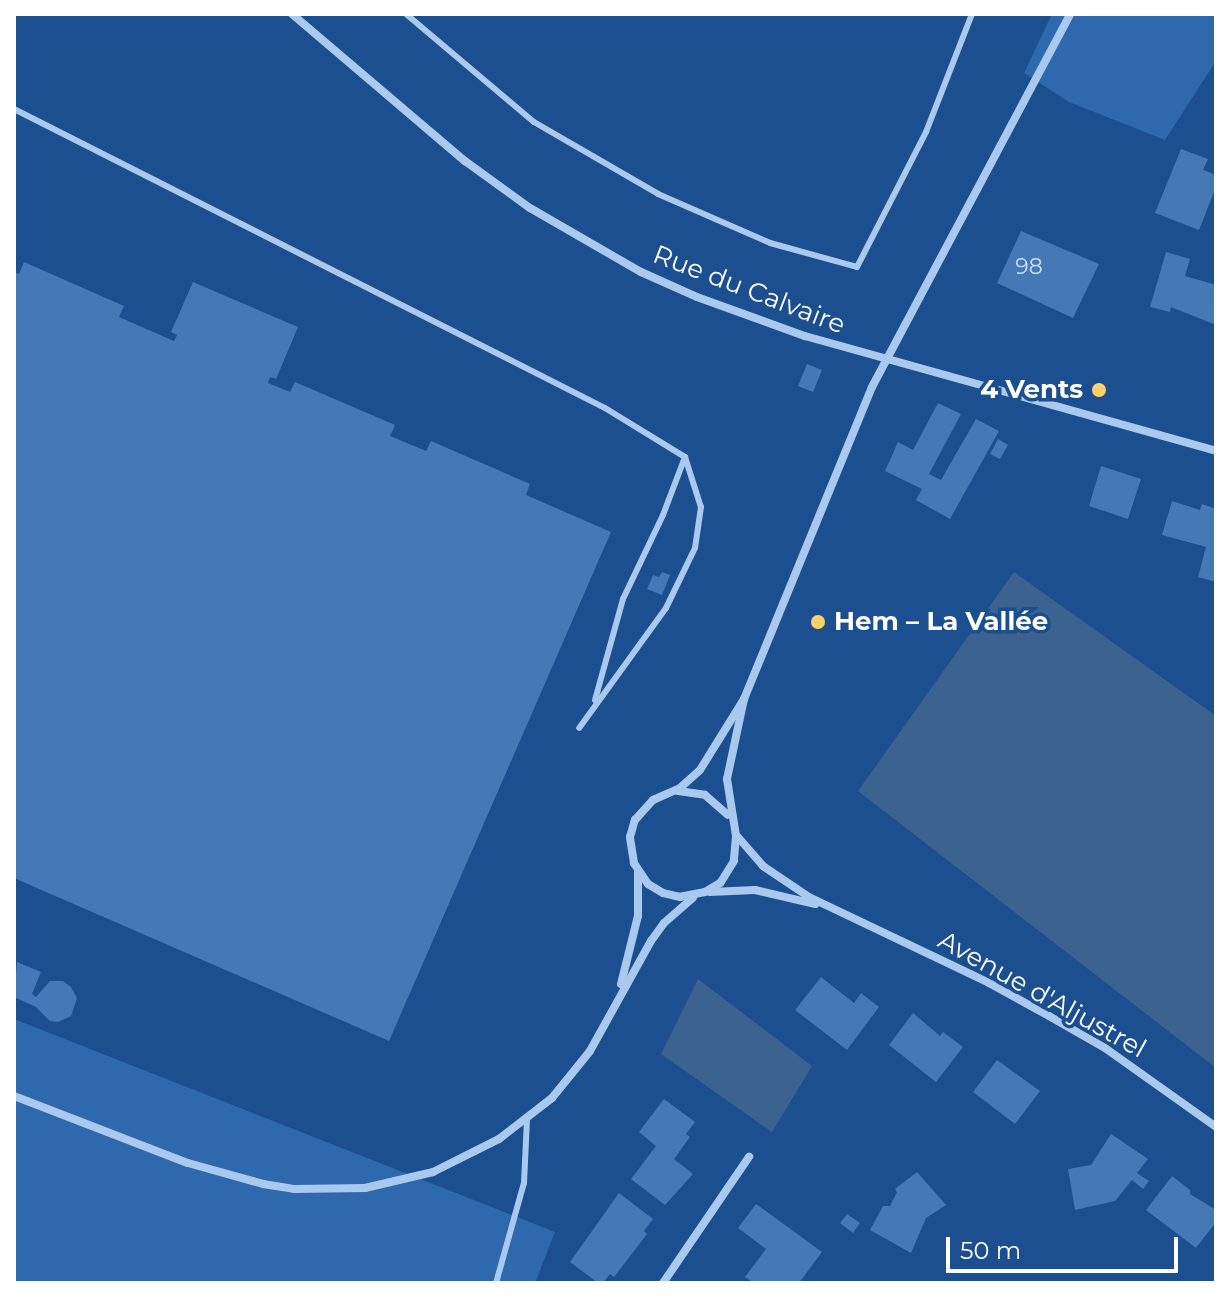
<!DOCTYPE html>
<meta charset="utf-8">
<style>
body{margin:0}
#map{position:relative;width:1230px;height:1297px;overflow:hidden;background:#1b4f8f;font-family:Montserrat,sans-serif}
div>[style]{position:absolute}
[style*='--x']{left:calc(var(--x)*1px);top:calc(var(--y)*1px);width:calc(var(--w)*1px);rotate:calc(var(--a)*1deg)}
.green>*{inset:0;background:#2e69ad}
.water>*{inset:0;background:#3c6290}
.building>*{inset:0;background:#4478b7}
.lane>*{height:6px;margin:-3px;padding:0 3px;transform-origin:3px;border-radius:3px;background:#a9c9ee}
.street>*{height:8px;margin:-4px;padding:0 4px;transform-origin:4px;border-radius:4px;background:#a9c9ee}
.dots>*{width:22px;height:22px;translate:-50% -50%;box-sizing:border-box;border:4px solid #1b4f8f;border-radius:50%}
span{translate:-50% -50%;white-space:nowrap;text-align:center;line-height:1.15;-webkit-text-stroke:7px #1b4f8f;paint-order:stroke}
.number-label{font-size:22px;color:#d0dded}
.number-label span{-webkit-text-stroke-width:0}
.street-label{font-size:26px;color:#fff}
.poi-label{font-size:26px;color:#fff;font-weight:700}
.right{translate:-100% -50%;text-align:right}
.left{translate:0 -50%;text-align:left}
.frame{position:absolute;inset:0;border:16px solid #fff;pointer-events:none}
.scale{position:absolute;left:946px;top:1237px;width:232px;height:36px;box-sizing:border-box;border:4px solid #fff;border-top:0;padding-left:10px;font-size:24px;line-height:28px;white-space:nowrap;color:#fff;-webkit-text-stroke:6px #1b4f8f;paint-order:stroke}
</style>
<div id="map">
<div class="green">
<i style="clip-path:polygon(1052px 14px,1216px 14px,1216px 61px,1165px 140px,1069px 102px,1024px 73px)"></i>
<i style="clip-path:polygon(14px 1019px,555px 1232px,535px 1283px,14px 1283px)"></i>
</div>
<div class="water">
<i style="clip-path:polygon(1014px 572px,1216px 716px,1216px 1068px,858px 791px)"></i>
<i style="clip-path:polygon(698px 979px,812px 1066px,772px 1132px,661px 1054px)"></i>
</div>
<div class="building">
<i style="clip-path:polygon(1181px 149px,1208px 159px,1203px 170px,1216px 175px,1216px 187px,1199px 230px,1155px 213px)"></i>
<i style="clip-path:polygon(1021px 231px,1099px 264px,1073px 318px,997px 283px)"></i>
<i style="clip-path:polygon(1166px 252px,1190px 259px,1185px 276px,1216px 285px,1216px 325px,1171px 307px,1170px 312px,1150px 307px)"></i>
<i style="clip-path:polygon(24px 262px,124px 306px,119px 317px,174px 341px,177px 335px,171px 332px,193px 282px,298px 327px,276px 379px,270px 377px,268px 383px,290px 392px,295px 382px,395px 425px,390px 436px,426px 451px,431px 441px,530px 484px,526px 495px,611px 532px,389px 1041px,14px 878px,14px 272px,19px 274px)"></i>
<i style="clip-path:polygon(807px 364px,822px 370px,813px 392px,798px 386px)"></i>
<i style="clip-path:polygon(938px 403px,961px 414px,929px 474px,941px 480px,976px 419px,999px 431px,950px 519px,916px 500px,922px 489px,885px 471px,898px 442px,913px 450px)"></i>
<i style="clip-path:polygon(998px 439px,1008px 445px,1000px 459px,990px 454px)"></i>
<i style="clip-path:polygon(1101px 466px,1141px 479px,1128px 519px,1089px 506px)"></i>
<i style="clip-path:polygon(1172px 501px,1200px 510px,1202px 504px,1216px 509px,1216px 582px,1198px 577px,1206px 547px,1162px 535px)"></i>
<i style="clip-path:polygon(662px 572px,670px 575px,662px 595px,647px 589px,653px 575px,659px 577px)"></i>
<i style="clip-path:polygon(17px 962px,41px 972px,32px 994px,36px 997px,50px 981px,63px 981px,71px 987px,77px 998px,71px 1016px,58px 1022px,50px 1021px,36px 1007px,14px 997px)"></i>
<i style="clip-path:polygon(821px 977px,854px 1003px,861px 993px,879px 1007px,847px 1050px,795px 1010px)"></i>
<i style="clip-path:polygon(913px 1013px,940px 1036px,943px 1032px,963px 1047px,936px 1082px,889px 1045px)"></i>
<i style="clip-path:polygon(997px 1060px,1040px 1091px,1015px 1124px,973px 1092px)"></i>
<i style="clip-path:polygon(664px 1099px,695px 1122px,686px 1134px,690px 1137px,674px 1159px,693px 1174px,665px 1205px,631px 1179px,656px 1146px,639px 1132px)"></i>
<i style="clip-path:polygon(1111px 1134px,1148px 1159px,1137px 1173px,1149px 1181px,1143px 1189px,1132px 1180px,1115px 1201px,1075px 1210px,1068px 1169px,1091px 1165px)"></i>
<i style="clip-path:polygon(917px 1172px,946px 1205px,926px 1218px,911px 1253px,870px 1230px,883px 1206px,890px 1206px,897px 1192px,895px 1189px)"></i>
<i style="clip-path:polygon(1172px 1176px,1190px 1190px,1190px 1194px,1216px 1210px,1216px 1222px,1196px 1248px,1146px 1210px)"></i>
<i style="clip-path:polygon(619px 1193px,653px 1219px,644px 1231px,647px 1234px,614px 1277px,610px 1274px,603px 1283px,598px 1283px,570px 1262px)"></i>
<i style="clip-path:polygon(756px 1204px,822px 1252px,799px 1283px,754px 1283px,745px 1277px,766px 1249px,738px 1228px)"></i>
<i style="clip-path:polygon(847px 1214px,860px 1223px,853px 1233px,840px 1223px)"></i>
</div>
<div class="lane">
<i style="--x:406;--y:14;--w:167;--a:40.2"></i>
<i style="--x:534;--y:122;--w:143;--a:30.1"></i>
<i style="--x:658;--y:194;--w:122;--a:23.6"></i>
<i style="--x:770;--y:243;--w:90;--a:15.4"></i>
<i style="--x:857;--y:267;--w:152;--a:-62.9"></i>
<i style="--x:926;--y:132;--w:127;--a:-68.7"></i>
<i style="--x:14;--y:109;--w:662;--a:26.84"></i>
<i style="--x:605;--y:408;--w:94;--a:31.5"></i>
<i style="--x:685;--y:457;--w:52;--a:72.3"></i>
<i style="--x:701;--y:507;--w:41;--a:98.3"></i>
<i style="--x:695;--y:548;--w:67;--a:115.8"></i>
<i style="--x:666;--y:608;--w:148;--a:125.9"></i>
<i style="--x:595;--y:700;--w:105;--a:-74.5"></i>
<i style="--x:623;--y:599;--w:93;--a:-64.5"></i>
<i style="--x:663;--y:515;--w:62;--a:-69.2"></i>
<i style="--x:496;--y:1283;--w:104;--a:-74.4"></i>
<i style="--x:524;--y:1183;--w:63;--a:-87.3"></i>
</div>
<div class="street">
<i style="--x:292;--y:14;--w:227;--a:40.4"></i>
<i style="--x:465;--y:161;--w:80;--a:35.9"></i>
<i style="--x:530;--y:208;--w:128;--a:30"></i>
<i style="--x:641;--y:272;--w:61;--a:24.1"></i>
<i style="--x:697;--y:297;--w:115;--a:19.9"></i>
<i style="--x:805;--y:336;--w:427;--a:15.6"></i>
<i style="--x:744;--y:699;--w:82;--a:102"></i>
<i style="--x:727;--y:779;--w:58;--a:81"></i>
<i style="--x:736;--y:836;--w:25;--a:95"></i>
<i style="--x:734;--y:861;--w:26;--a:122"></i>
<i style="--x:720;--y:883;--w:17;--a:149"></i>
<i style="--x:705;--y:892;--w:25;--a:169"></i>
<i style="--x:680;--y:897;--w:17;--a:-167"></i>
<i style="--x:663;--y:893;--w:17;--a:-149"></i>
<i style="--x:648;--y:884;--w:25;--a:-124"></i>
<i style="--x:634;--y:863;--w:26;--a:-99"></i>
<i style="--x:630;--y:837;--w:18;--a:-74"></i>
<i style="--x:635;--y:820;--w:27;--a:-48"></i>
<i style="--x:653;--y:800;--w:30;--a:-24"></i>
<i style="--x:680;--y:788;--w:27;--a:-42"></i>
<i style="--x:700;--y:770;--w:84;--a:-58.2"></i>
<i style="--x:744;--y:699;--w:337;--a:-67.7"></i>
<i style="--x:872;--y:387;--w:422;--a:-62"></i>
<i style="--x:678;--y:791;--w:27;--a:8"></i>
<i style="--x:705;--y:795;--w:30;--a:41"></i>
<i style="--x:737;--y:836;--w:40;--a:49"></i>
<i style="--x:763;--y:866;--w:55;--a:34"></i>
<i style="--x:809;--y:897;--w:199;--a:25.5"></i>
<i style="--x:989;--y:983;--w:68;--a:28.8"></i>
<i style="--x:1049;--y:1016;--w:64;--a:29.7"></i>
<i style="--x:1105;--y:1048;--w:136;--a:35.4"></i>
<i style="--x:710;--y:892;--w:45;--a:-2.5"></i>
<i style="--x:755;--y:890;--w:62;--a:13.1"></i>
<i style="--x:621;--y:984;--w:70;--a:-76"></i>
<i style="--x:638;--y:916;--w:45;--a:-90"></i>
<i style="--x:14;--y:1096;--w:186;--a:21.1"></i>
<i style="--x:188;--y:1163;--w:78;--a:15.6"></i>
<i style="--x:263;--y:1184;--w:31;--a:9"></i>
<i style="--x:294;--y:1189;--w:71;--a:-0.8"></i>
<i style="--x:365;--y:1188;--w:70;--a:-13.2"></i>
<i style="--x:433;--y:1172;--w:74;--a:-26.6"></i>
<i style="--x:499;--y:1139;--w:67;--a:-37.7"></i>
<i style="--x:552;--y:1098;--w:60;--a:-51"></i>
<i style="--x:590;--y:1051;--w:126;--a:-61"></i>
<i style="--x:651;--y:941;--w:22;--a:-54"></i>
<i style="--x:664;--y:923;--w:38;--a:-41"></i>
<i style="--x:663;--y:1283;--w:153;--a:-55.7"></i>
</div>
<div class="dots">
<i style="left:1099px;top:390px;background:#ffd166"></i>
<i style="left:818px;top:622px;background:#ffd166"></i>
</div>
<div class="number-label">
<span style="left:1029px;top:267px">98</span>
</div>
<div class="street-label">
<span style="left:749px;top:290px;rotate:21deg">Rue du Calvaire</span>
<span style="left:1042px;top:995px;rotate:29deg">Avenue d'Aljustrel</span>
</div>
<div class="poi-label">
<span class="right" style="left:1083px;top:390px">4 Vents</span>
<span class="left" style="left:834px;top:622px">Hem – La Vallée</span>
</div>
<div class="frame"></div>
<div class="scale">50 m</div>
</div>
